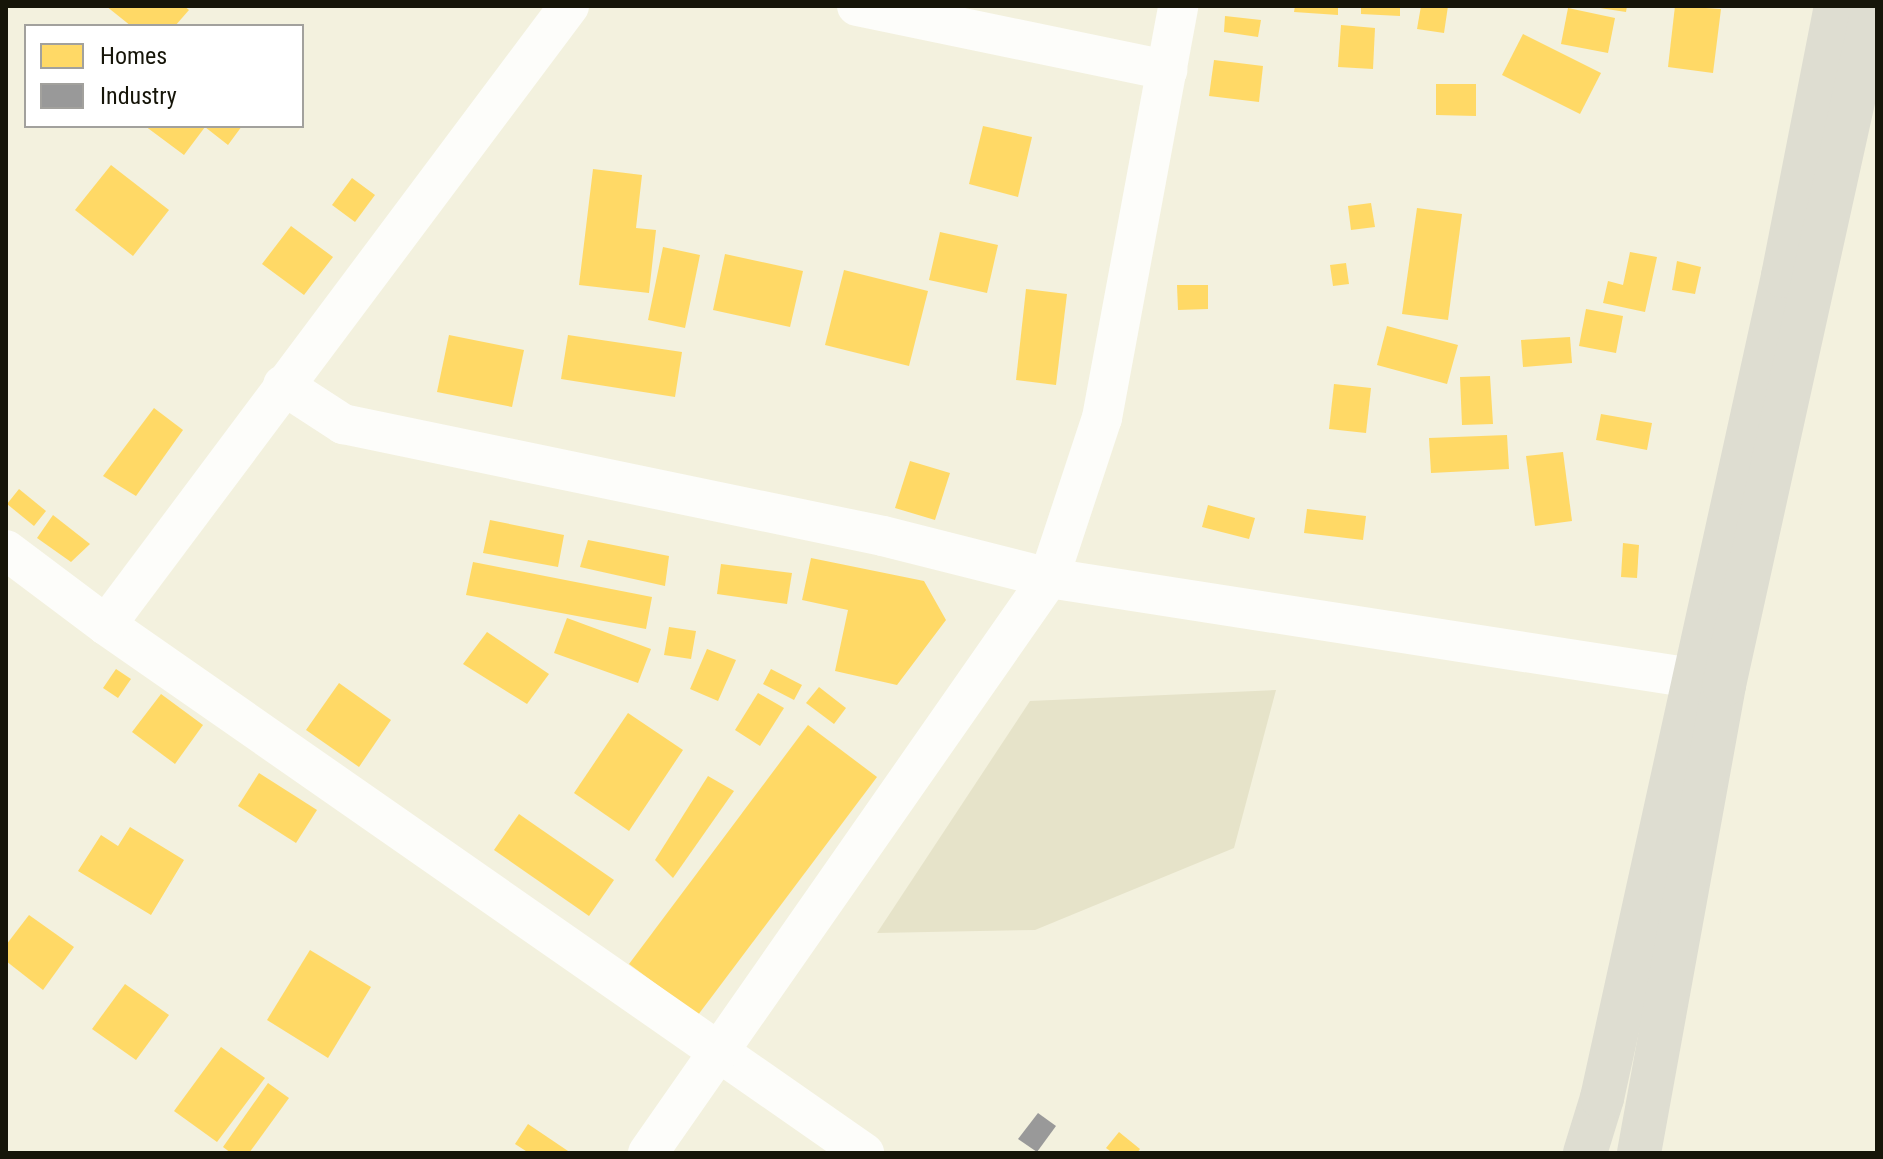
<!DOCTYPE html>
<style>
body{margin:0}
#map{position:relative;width:1883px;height:1159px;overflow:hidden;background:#f3f1de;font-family:"Roboto Condensed",sans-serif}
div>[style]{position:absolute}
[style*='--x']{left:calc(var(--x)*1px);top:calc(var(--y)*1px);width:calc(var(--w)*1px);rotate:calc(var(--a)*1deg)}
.green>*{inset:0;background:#e6e3c9}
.homes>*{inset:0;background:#ffd966}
.industry>*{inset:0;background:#999}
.minor>*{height:40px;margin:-20px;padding:0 20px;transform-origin:20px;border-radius:20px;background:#fdfdfa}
.highway>*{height:44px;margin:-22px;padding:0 22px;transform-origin:22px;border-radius:22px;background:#deddd1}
span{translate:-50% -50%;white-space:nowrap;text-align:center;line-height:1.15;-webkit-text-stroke:8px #fff;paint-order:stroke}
.frame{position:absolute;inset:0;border:8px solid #161509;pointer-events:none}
.legend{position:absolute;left:24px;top:24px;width:280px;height:104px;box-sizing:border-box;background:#fff;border:2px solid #a2a19d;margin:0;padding:10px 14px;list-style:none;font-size:24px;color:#161509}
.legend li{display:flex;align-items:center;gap:16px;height:40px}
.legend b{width:40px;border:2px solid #a2a19d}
</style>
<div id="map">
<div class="green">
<i style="clip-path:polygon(1276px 690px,1234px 848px,1035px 930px,877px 933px,1030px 701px)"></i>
</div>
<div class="homes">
<i style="clip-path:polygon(106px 6px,184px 6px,189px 10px,175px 26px,131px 26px)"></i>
<i style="clip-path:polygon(1295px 6px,1338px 6px,1338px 15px,1294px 12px)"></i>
<i style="clip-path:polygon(1361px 6px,1400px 6px,1400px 16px,1361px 14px)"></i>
<i style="clip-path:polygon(1421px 6px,1448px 6px,1444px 33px,1417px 29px)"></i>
<i style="clip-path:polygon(1587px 6px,1627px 6px,1626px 12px)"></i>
<i style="clip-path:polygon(1675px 6px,1721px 9px,1713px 73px,1668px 67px)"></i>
<i style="clip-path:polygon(1568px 8px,1615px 18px,1608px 53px,1561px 44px)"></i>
<i style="clip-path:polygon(1225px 16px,1261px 20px,1258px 37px,1224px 32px)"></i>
<i style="clip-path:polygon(1341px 25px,1375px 28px,1373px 69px,1338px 67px)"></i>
<i style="clip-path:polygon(1523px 34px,1601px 73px,1580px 114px,1502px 75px)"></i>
<i style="clip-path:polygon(1214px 60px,1263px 66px,1259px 102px,1209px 96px)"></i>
<i style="clip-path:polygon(1436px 84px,1476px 84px,1476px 116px,1436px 115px)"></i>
<i style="clip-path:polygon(145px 126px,242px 126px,228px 145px,205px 127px,184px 155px)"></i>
<i style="clip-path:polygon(983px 126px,1032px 137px,1018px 197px,969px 184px)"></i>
<i style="clip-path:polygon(111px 165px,169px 210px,133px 256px,75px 210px)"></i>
<i style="clip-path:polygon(593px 169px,642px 175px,636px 228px,656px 230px,649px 293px,579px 285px)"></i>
<i style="clip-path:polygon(352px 178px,375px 195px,355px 222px,332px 205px)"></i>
<i style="clip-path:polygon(1371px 203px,1375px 227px,1351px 230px,1348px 206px)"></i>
<i style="clip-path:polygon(1417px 208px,1462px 214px,1448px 320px,1402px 314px)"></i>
<i style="clip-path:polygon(291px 226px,333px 257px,304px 295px,262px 264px)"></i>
<i style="clip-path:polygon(940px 232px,998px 245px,987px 293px,929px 280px)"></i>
<i style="clip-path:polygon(663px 247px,700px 255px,685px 328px,648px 320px)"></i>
<i style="clip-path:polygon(1630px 252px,1657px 257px,1645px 312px,1603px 303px,1608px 281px,1623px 285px)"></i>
<i style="clip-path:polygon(725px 254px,803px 271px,790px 327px,713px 310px)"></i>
<i style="clip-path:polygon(1677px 261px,1701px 267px,1695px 294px,1672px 290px)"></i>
<i style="clip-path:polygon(1346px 263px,1349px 284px,1333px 286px,1330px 265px)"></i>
<i style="clip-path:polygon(844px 270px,928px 291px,909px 366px,825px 345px)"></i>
<i style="clip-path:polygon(1177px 285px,1208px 285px,1208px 309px,1178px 310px)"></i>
<i style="clip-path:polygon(1026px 289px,1067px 294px,1056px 385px,1016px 380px)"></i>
<i style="clip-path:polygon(1586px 309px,1623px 316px,1616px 353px,1579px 346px)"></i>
<i style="clip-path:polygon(1387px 326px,1458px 345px,1447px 384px,1377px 365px)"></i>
<i style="clip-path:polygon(449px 335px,524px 350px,512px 407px,437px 392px)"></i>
<i style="clip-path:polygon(568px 335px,682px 352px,675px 397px,561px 379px)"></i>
<i style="clip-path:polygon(1570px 337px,1572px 363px,1523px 367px,1521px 340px)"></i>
<i style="clip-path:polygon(1490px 376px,1493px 424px,1462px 425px,1460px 377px)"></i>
<i style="clip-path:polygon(1334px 384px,1371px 388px,1366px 433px,1329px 429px)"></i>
<i style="clip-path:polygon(154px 408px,183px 430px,136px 496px,103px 476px)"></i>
<i style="clip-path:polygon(1601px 414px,1652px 423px,1647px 450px,1596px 440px)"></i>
<i style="clip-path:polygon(1507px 435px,1509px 469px,1431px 473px,1429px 438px)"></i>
<i style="clip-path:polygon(1563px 452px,1572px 521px,1535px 526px,1526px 456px)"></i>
<i style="clip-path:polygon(910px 461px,950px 473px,935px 520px,895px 508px)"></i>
<i style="clip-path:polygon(19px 489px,46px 511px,34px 526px,7px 504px)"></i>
<i style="clip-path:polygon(1208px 505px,1255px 518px,1249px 539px,1202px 527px)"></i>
<i style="clip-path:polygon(1307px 509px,1366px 516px,1363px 540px,1304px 533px)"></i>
<i style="clip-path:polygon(53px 515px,90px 544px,71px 562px,37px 538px)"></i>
<i style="clip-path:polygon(490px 520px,564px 535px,558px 567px,483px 553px)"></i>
<i style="clip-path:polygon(588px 540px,669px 556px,665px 586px,580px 567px)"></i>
<i style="clip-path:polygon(1623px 543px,1639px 545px,1637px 578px,1621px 577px)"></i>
<i style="clip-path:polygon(811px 558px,924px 581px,946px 620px,897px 685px,835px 671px,848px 610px,802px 600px)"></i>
<i style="clip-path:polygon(473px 562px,652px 597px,646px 629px,466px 595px)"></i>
<i style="clip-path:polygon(721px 564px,792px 573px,787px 604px,717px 594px)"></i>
<i style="clip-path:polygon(567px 618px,651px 649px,638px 683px,554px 653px)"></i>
<i style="clip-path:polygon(669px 627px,696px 631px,691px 659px,664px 655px)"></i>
<i style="clip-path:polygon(487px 632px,549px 674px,527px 704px,463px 664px)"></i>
<i style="clip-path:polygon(707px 649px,736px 660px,718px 701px,690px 689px)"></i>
<i style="clip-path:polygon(116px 669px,131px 679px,118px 698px,103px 688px)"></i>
<i style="clip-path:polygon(771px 669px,802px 685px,794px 700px,763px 684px)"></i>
<i style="clip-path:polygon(339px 683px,391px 720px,359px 767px,306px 730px)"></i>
<i style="clip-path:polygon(819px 687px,846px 708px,834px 724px,806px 703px)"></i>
<i style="clip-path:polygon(758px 693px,784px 708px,760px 746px,735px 730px)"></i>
<i style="clip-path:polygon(161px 694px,203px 725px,175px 764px,132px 732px)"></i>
<i style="clip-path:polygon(628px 713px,683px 750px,629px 831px,574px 793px)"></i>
<i style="clip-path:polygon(808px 725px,877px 777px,698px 1015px,629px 964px)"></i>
<i style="clip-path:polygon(259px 773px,317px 810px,296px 843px,238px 806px)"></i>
<i style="clip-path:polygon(708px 776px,734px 791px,673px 878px,655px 860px)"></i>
<i style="clip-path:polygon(519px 814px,614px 880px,589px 916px,494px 850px)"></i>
<i style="clip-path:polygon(130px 827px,184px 860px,151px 915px,78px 871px,101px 835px,118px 846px)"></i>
<i style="clip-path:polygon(29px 915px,74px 947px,43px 990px,6px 961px,6px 945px)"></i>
<i style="clip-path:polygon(310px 950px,371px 987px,328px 1058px,267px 1020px)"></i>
<i style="clip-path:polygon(125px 984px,169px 1015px,136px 1060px,92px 1029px)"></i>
<i style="clip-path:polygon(221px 1047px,265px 1078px,217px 1142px,174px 1111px)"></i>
<i style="clip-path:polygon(268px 1083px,289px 1098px,249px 1153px,231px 1153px,223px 1147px)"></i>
<i style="clip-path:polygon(528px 1124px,571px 1153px,529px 1153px,515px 1144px)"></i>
<i style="clip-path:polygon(1119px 1132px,1140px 1149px,1137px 1153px,1113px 1153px,1106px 1148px)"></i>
</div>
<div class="industry">
<i style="clip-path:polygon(1038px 1113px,1056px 1126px,1037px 1152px,1018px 1139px)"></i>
</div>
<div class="minor">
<i style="--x:857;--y:6;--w:317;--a:11.7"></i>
<i style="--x:283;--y:385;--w:72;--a:33"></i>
<i style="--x:343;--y:424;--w:551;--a:11.72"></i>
<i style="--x:883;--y:536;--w:171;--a:14.2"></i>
<i style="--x:1049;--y:578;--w:651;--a:8.84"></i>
<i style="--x:6;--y:550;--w:125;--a:36.9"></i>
<i style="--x:106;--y:625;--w:924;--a:34.86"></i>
<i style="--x:106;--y:625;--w:773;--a:-53.2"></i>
<i style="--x:648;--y:1153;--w:701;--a:-55.11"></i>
<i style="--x:1049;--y:578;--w:169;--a:-71.7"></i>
<i style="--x:1102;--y:418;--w:419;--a:-79.5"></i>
</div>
<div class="highway">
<i style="--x:1585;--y:1153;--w:58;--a:-72.8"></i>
<i style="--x:1602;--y:1098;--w:842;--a:-77.58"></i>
<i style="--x:1783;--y:276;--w:275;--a:-78.9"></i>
<i style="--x:1639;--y:1153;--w:476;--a:-79.7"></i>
<i style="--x:1724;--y:685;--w:695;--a:-77.54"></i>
</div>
<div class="frame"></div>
<ul class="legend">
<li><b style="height:22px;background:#ffd966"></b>Homes</li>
<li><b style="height:22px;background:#999"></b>Industry</li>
</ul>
</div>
